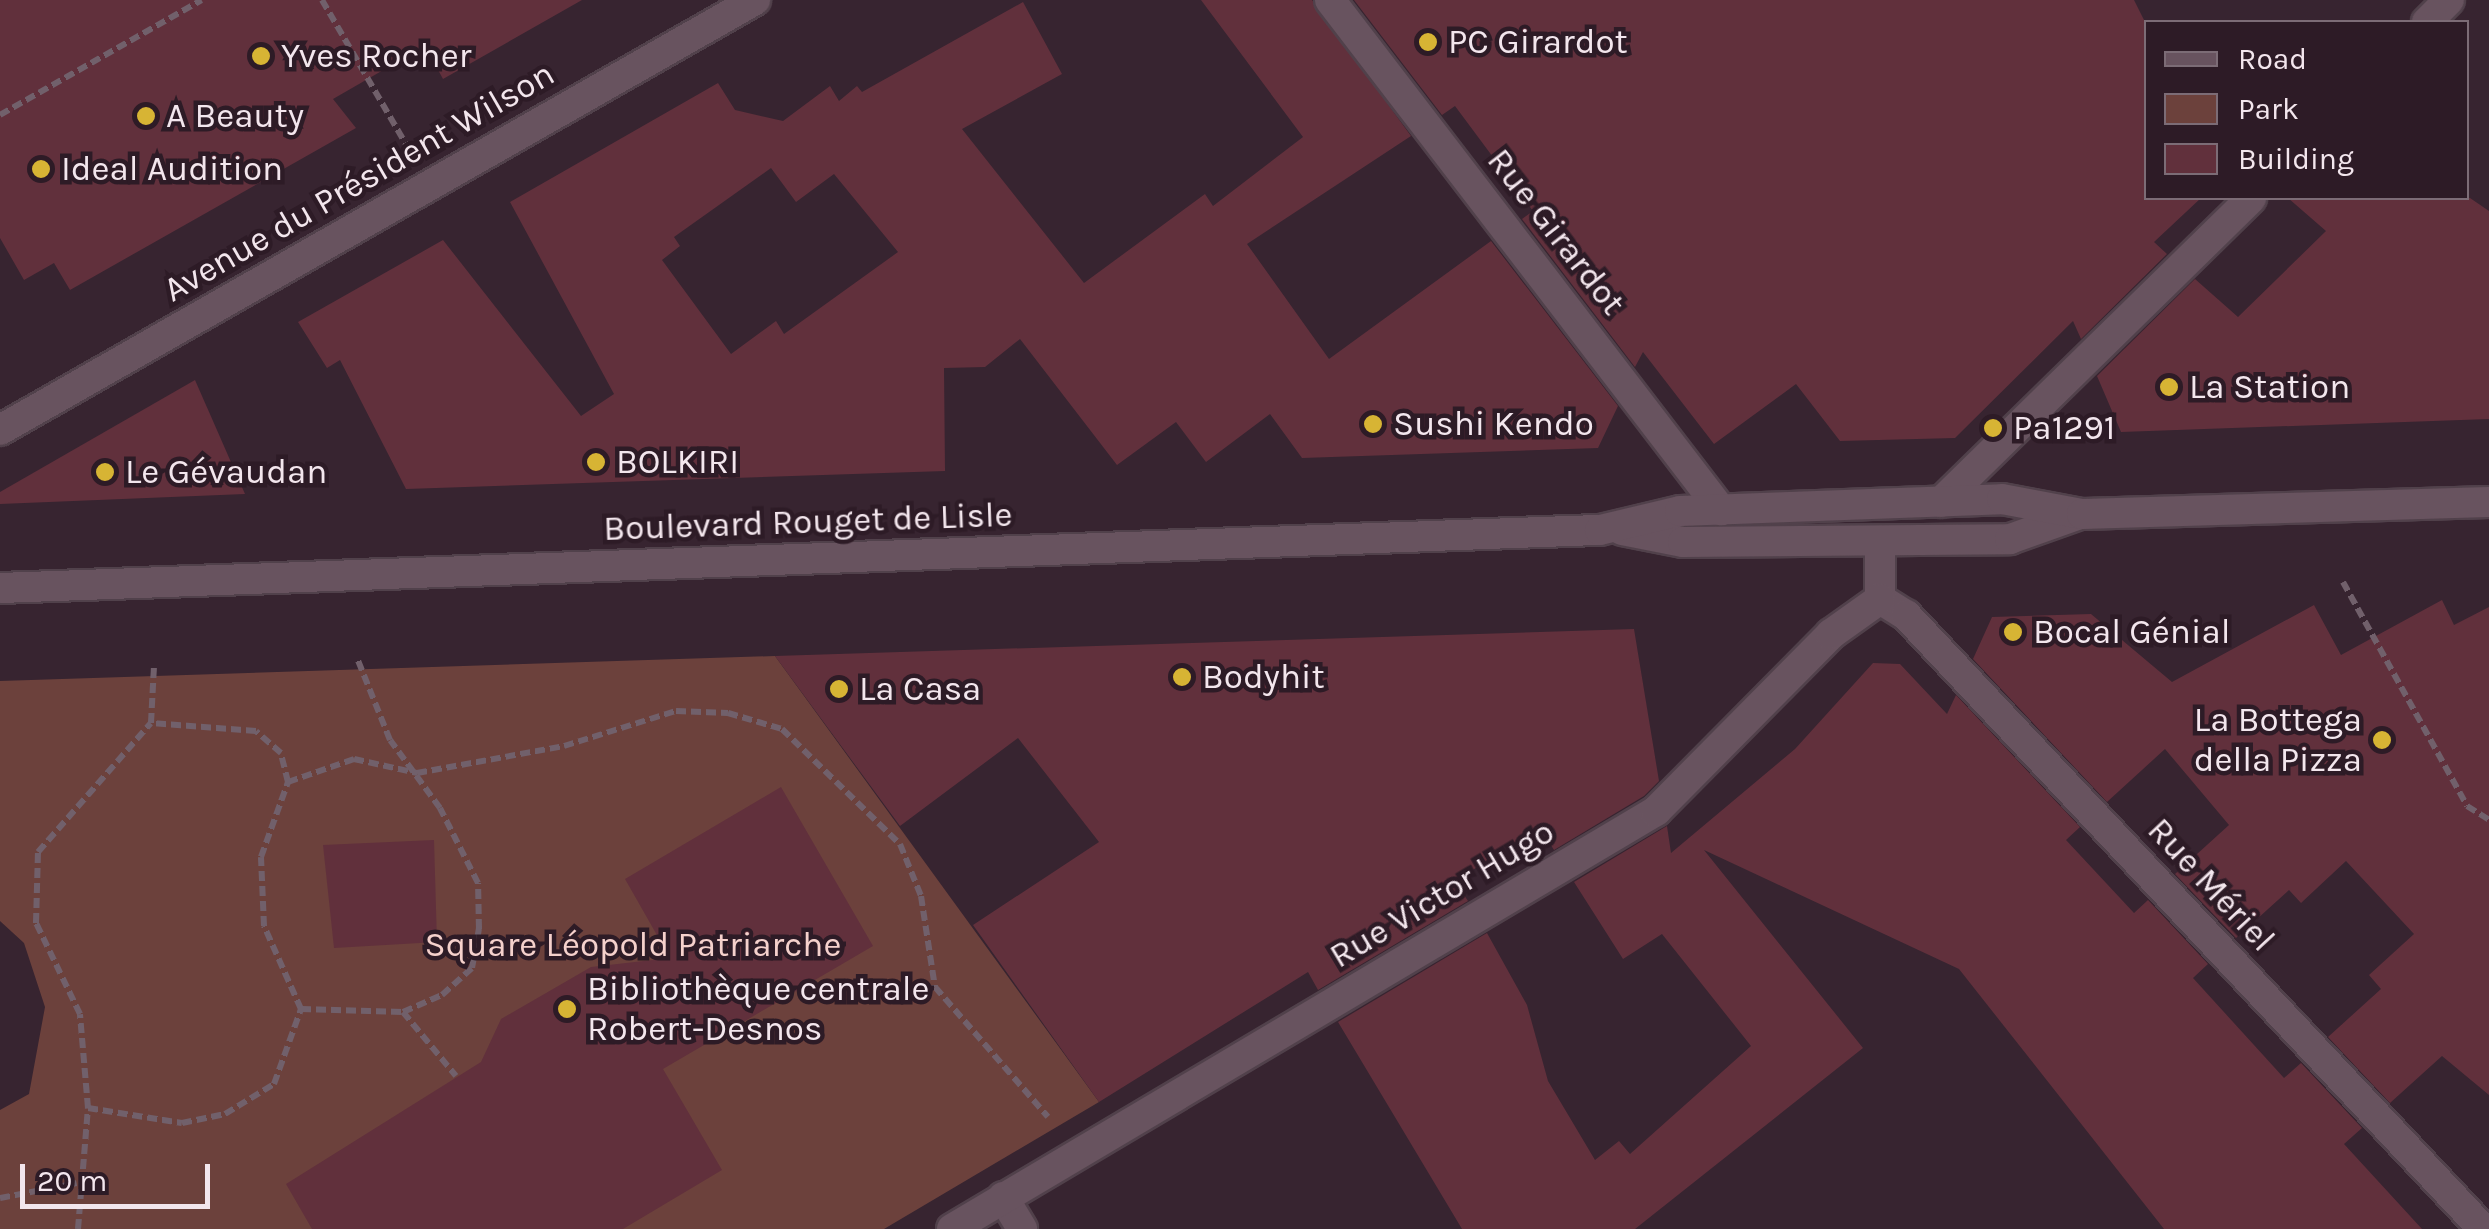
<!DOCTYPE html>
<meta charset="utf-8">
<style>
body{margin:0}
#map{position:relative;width:2489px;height:1229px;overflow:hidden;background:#372430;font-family:Karla,sans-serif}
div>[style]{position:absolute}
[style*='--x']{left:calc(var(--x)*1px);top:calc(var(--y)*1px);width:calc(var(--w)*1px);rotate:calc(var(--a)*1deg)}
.green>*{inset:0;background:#6c413c}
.building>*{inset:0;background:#61303c}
.path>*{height:6px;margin-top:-3px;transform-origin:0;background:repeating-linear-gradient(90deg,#71606b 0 10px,transparent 0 15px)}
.roads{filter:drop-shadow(2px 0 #51414b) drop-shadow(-2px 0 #51414b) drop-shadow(0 2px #51414b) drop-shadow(0 -2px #51414b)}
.service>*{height:30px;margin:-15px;padding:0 15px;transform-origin:15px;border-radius:15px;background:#68535f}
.minor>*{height:30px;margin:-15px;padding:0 15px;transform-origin:15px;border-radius:15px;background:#68535f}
.dots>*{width:28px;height:28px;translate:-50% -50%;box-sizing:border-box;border:5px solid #2d1b26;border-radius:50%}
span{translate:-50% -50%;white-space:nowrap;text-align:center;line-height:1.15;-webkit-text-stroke:9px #2d1b26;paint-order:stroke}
.poi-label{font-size:35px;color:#f3e6ed}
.left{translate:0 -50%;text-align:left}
.right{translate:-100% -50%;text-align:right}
.street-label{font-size:35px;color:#f3e6ed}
.park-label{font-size:35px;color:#f5d1cc}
.legend{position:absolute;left:2144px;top:20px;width:325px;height:180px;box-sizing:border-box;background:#2d1b26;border:2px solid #7c6c76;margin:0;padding:12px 18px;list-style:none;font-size:30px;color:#f3e6ed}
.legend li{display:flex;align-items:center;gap:20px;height:50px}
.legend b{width:50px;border:2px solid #7c6c76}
.scale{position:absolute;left:20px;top:1164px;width:190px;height:45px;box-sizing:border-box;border:5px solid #f3e6ed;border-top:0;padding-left:12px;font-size:30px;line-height:35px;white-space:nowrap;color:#f3e6ed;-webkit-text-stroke:8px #2d1b26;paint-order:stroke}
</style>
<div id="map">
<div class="green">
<i style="clip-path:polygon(775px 656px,1099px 1102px,884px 1229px,0 1229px,0 1110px,29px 1094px,45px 1007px,24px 943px,0 921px,0 681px)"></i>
</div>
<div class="building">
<i style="clip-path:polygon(0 0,582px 0,443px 79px,425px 46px,333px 99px,356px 128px,70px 290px,54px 263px,24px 280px,0 238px)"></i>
<i style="clip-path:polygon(evenodd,1201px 0,1312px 0,1411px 136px,1247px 244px,1329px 359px,1491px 241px,1618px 406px,1598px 448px,1302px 458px,1270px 414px,1206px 462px,1176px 422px,1117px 465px,1020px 339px,985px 367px,944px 368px,945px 471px,406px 489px,340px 360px,327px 368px,298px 322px,443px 240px,581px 416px,614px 394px,510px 202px,718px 83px,735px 110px,783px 121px,830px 86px,839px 101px,857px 86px,862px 92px,1023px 2px,1062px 74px,962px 129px,1084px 283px,1205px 194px,1213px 206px,1303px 137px,1201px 0,771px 168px,796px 202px,834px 174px,898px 252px,784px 334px,776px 321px,731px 354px,662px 260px,680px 246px,674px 237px,771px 168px)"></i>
<i style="clip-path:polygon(1354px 0,2134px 0,2146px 24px,2146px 198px,2201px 198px,2154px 242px,2167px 254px,2081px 339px,2073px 321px,1955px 438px,1840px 441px,1796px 384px,1714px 444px,1643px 352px,1635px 367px,1522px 219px,1533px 211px,1455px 106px,1442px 115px)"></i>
<i style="clip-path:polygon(2288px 198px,2470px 198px,2489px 211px,2489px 419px,2121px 432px,2097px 376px,2195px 279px,2238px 317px,2326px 231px)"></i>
<i style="clip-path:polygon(195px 380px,245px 494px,0 504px,0 492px)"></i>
<i style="clip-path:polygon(2442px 600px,2454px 625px,2489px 607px,2489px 1095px,2442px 1056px,2390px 1103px,2328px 1037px,2381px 989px,2369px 975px,2414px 934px,2346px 861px,2301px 903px,2289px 890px,2236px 938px,2175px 874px,2229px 825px,2165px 749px,2107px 802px,1973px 659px,1992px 617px,2091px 614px,2172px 682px,2314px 605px,2341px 655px)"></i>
<i style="clip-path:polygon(1634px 629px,1659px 781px,1644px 796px,1554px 850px,1540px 828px,1455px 881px,1468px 901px,1318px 990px,1308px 972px,1099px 1102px,973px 925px,1099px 842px,1018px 738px,900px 826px,775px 656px)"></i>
<i style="clip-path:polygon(1873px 663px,1900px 664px,1947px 714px,1956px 695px,2080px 827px,2066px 840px,2134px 913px,2148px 900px,2208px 964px,2193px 978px,2284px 1078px,2301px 1063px,2362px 1128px,2344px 1144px,2422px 1229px,2164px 1229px,1959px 969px,1704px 850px,1863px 1048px,1635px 1229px,1462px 1229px,1338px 1022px,1487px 933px,1527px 1005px,1548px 1081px,1595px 1160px,1619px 1141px,1630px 1154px,1751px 1046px,1662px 934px,1623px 959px,1574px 882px,1667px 826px,1671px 853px,1795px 749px)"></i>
<i style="clip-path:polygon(781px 787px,873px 946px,663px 1069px,722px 1170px,623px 1229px,312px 1229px,286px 1184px,481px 1062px,501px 1019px,591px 967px,670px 958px,625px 879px)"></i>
<i style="clip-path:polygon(434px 840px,437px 942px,334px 948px,323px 845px)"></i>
</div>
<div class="path">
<i style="--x:322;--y:0;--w:169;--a:59.8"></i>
<i style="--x:0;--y:115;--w:232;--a:-29.7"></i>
<i style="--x:2343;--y:582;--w:256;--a:61"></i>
<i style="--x:2467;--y:806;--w:26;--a:32"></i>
<i style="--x:288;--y:782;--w:70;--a:-19.2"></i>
<i style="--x:354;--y:759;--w:65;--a:12.5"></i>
<i style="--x:417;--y:773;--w:149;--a:-10.4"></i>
<i style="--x:564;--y:746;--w:117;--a:-17.4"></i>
<i style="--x:676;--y:711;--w:52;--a:2.2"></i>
<i style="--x:728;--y:713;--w:56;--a:16.5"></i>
<i style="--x:782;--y:729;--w:165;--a:44.3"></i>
<i style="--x:900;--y:844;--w:56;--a:68"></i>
<i style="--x:921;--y:896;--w:92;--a:81.3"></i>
<i style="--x:935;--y:987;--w:172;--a:49"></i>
<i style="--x:301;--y:1009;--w:102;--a:1.7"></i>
<i style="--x:403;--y:1012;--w:43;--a:-23.6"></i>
<i style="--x:442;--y:995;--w:40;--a:-42"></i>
<i style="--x:472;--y:968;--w:40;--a:-80"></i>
<i style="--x:479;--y:929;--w:46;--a:-91.2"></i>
<i style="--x:478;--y:883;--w:84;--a:-116.9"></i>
<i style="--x:440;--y:808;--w:84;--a:-126.3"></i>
<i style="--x:390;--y:740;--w:88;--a:-111.9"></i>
<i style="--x:403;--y:1012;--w:83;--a:50.4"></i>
<i style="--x:88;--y:1108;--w:95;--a:9.1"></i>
<i style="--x:182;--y:1123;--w:44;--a:-11.8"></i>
<i style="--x:225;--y:1114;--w:57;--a:-31.5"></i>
<i style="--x:274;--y:1084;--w:80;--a:-70.2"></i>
<i style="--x:301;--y:1009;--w:91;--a:-114"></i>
<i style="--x:264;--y:926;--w:69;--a:-92.5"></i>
<i style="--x:261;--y:857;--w:80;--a:-70.2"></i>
<i style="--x:288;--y:782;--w:30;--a:-104"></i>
<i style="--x:281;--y:753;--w:33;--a:-139"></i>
<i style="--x:256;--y:731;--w:105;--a:-175.6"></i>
<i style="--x:151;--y:723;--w:58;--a:-87"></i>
<i style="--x:0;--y:1198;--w:78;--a:-11"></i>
<i style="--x:78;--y:1229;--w:121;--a:-85.3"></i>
<i style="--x:88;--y:1108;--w:94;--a:-94.9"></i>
<i style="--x:80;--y:1014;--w:101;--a:-115.8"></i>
<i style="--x:36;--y:923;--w:71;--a:-88.4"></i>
<i style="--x:38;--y:852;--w:171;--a:-48.8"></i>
</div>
<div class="roads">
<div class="service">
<i style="--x:1003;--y:1197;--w:37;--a:59"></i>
</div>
<div class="minor">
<i style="--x:1330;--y:0;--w:643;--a:52.52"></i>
<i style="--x:2427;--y:22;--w:31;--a:-45"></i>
<i style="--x:0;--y:430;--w:869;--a:-29.66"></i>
<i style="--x:1941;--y:502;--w:434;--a:-44.4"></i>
<i style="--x:1622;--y:530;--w:62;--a:11.1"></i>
<i style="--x:1683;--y:542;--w:327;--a:-0.5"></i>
<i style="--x:2010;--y:539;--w:74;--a:-19.7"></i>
<i style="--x:0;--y:588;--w:1601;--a:-2.08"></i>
<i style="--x:1600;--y:530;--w:82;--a:-13.4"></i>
<i style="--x:1680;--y:511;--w:322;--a:-2.1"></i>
<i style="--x:2002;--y:499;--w:81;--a:10.6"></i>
<i style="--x:2082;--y:514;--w:407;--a:-1.7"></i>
<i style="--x:1880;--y:599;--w:31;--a:32"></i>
<i style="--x:1906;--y:615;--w:843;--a:46.78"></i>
<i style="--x:1880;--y:599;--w:56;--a:-90"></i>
<i style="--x:952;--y:1229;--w:819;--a:-30.7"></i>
<i style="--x:1656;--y:811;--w:249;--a:-45.3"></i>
<i style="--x:1831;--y:634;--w:60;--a:-35.5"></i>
</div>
</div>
<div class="dots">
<i style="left:1428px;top:42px;background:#d7b434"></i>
<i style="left:261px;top:56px;background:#d7b434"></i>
<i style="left:146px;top:116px;background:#d7b434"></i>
<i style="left:41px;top:169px;background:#d7b434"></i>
<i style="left:2169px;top:387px;background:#d7b434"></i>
<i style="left:1373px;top:424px;background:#d7b434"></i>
<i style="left:1993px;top:428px;background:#d7b434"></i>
<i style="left:596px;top:462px;background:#d7b434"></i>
<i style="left:105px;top:472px;background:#d7b434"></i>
<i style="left:2013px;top:632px;background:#d7b434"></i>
<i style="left:1182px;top:677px;background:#d7b434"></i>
<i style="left:839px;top:689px;background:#d7b434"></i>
<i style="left:2382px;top:740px;background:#d7b434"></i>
<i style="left:567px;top:1009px;background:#d7b434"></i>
</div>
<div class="poi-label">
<span class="left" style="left:1448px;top:42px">PC Girardot</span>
<span class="left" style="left:281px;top:56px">Yves Rocher</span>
<span class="left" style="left:166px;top:116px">A Beauty</span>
<span class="left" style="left:61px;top:169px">Ideal Audition</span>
<span class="left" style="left:2189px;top:387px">La Station</span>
<span class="left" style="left:1393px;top:424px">Sushi Kendo</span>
<span class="left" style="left:2013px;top:428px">Pa1291</span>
<span class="left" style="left:616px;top:462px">BOLKIRI</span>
<span class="left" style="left:125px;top:472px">Le Gévaudan</span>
<span class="left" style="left:2033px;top:632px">Bocal Génial</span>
<span class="left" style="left:1202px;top:677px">Bodyhit</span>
<span class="left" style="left:859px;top:689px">La Casa</span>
<span class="right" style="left:2362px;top:740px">La Bottega<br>della Pizza</span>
<span class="left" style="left:587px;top:1009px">Bibliothèque centrale<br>Robert-Desnos</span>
</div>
<div class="street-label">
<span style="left:359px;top:182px;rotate:-30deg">Avenue du Président Wilson</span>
<span style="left:1556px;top:232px;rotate:52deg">Rue Girardot</span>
<span style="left:808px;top:522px;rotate:-2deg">Boulevard Rouget de Lisle</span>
<span style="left:2211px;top:885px;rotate:47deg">Rue Mériel</span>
<span style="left:1442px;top:894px;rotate:-31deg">Rue Victor Hugo</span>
</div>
<div class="park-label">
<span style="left:633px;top:945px">Square Léopold Patriarche</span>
</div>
<ul class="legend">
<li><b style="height:12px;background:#68535f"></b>Road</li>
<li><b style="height:28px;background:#6c413c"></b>Park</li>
<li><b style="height:28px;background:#61303c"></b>Building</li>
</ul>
<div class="scale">20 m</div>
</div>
